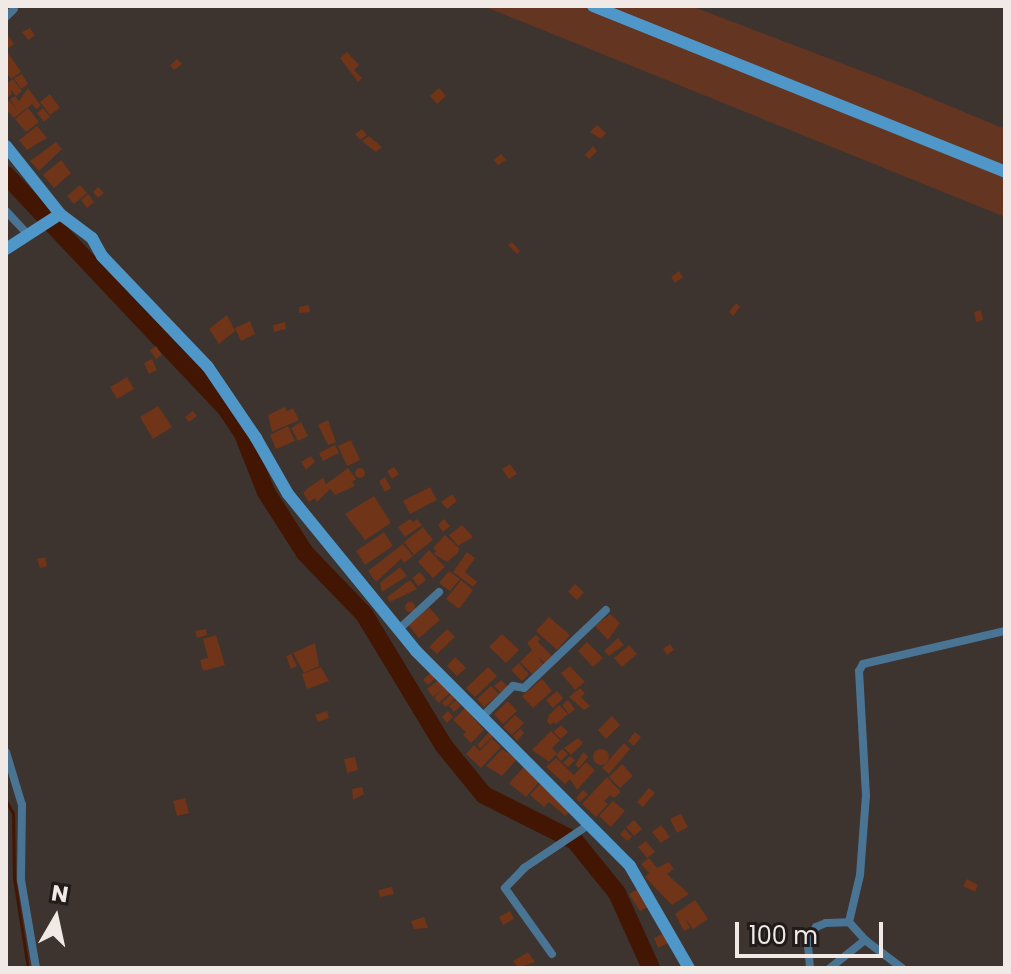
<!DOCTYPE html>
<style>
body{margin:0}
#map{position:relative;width:1011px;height:974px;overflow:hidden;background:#3d332f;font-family:Poppins,sans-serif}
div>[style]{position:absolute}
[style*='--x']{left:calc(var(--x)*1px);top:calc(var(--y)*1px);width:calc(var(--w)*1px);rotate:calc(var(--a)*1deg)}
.green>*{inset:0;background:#643521}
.stream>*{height:3px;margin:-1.5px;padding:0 1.5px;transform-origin:1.5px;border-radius:1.5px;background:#421602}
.river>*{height:18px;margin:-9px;padding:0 9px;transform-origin:9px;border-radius:9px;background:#421602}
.building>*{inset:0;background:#703418}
.round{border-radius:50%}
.street>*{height:8px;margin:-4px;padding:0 4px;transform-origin:4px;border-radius:4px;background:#497494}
.secondary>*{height:12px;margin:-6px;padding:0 6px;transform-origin:6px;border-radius:6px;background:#4f97c9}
span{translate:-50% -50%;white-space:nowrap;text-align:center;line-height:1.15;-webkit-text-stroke:7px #211c1a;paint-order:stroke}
.frame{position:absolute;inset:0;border:8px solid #f0e9e6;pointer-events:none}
.north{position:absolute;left:16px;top:878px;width:80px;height:80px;-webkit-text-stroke:6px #211c1a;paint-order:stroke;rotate:9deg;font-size:22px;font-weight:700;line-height:32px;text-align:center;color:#f0e9e6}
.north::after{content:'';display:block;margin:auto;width:28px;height:36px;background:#f0e9e6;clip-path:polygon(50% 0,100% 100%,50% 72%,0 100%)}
.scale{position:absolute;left:735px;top:922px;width:148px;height:36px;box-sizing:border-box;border:4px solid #f0e9e6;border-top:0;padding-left:10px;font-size:24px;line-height:28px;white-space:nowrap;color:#f0e9e6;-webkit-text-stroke:6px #211c1a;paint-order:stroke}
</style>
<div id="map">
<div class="green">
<i style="clip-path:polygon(483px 6px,691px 6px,909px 89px,1005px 129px,1005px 217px)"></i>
</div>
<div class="stream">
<i style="--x:6;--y:801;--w:14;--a:60"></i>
<i style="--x:13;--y:813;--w:65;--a:89.1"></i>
<i style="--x:14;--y:878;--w:91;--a:81.2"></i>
</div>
<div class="river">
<i style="--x:6;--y:175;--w:319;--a:46.7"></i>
<i style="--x:225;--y:407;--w:32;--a:56"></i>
<i style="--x:243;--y:434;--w:62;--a:68.4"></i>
<i style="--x:266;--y:492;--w:72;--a:57.4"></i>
<i style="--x:305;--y:553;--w:85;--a:46"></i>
<i style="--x:364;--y:614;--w:154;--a:58.8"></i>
<i style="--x:444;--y:746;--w:63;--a:50.8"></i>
<i style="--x:484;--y:795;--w:102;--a:26.8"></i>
<i style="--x:575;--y:841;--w:67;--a:51.1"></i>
<i style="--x:617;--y:893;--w:82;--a:65.6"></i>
</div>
<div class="building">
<i style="clip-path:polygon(30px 28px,35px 36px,28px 40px,22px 32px)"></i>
<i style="clip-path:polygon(6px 32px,14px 44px,6px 50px)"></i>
<i style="clip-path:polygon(6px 50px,21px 72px,11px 79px,6px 72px)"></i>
<i style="clip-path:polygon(347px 52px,359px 65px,354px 70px,362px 78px,358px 82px,340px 58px)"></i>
<i style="clip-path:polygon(177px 59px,182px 64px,174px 70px,170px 65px)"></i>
<i style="clip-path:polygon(22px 74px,28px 84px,21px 89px,14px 78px)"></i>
<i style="clip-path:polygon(13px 79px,22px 91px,16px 96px,11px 90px,12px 94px,6px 99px,6px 84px)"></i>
<i style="clip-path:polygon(28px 88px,41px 106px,36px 109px,32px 104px,14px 118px,6px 110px,6px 103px,10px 101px,17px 110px,10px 99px,15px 96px,19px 101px)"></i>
<i style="clip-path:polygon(439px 88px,446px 96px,437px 104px,430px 96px)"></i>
<i style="clip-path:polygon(50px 94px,60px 108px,50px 115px,40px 102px)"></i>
<i style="clip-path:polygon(28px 108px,39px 122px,26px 132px,15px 119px)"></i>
<i style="clip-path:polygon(43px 108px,50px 117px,44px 122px,37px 113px)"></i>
<i style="clip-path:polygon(597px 125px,606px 133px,601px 139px,590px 132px)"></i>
<i style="clip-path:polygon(37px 126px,47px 138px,27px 150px,19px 140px)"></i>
<i style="clip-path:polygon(362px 129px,367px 135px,360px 140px,355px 134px)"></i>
<i style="clip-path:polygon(369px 136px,382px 147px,376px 152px,362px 141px)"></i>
<i style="clip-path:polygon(56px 142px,62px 149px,39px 171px,30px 161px)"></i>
<i style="clip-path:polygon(593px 146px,597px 151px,589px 159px,585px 155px)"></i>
<i style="clip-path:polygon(501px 154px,506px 160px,498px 165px,494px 160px)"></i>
<i style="clip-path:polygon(61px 160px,71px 173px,54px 188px,43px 175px)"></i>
<i style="clip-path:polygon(80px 185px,87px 193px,74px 204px,67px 196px)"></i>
<i style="clip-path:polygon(98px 187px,104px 193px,98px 198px,93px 192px)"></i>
<i style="clip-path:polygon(88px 194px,94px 202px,87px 208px,81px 200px)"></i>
<i style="clip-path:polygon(512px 242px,520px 251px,517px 254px,508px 245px)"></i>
<i style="clip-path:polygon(679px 271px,683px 277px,675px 283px,671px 277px)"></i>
<i style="clip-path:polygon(736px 303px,740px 307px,733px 316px,729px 312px)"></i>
<i style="clip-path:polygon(309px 305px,310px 312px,299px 313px,299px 307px)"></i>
<i style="clip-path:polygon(981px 310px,983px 320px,976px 322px,974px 312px)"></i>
<i style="clip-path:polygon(227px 315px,235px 331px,219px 344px,209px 329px)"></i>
<i style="clip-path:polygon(250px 321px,255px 334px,241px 341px,235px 328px)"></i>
<i style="clip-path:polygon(285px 322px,286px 329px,274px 332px,273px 325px)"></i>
<i style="clip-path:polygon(156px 346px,162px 355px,156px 359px,150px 350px)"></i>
<i style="clip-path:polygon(152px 359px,157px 370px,149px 374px,144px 363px)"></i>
<i style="clip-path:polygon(127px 377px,134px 389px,117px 399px,110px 387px)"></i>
<i style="clip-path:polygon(158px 406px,172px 427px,153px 439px,140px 417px)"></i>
<i style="clip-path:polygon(285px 407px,287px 411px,293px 408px,299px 420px,272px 432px,268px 415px)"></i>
<i style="clip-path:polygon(193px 411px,197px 416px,189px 422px,185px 417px)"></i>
<i style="clip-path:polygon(328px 420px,336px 442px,328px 445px,318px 425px)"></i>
<i style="clip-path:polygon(301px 422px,308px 436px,298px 441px,291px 428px)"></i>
<i style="clip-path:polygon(288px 426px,295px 441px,276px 449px,270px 435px)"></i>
<i style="clip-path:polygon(351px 440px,360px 460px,347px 466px,338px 446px)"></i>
<i style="clip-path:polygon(335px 445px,339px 453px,323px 461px,319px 453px)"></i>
<i style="clip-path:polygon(311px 456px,315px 462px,306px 470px,301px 462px)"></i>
<i style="clip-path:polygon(510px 464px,517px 474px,509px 479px,502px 469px)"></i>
<i style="clip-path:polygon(394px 467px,399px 474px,392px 479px,387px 471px)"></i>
<i style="clip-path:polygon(348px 468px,356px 479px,352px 482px,355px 486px,335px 495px,330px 489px,317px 502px,315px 498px,309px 502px,303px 493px,309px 487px,323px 478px,326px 484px)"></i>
<i class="round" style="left:355px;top:468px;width:10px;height:10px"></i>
<i style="clip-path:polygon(385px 477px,391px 488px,385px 492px,379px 481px)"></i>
<i style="clip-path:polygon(430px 487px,437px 500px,410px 514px,403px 501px)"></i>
<i style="clip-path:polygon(452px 494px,457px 501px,447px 509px,441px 502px)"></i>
<i style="clip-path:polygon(374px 496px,391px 523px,365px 540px,345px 514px)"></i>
<i style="clip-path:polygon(410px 519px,413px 522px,417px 519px,422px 525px,405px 537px,398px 527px)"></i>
<i style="clip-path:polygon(444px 519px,450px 526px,443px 532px,438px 525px)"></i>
<i style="clip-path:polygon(462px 525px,473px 537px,458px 546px,449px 535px)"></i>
<i style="clip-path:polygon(423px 527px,433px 540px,414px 555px,404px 542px)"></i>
<i style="clip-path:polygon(384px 532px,393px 546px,365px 565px,356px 551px)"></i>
<i style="clip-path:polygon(445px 535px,459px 548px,458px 553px,447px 562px,434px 554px,436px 551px,433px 548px)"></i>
<i style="clip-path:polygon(403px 544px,413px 556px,404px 563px,401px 559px,376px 582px,368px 571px)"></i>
<i style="clip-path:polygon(429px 550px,445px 567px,433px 578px,418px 562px)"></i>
<i style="clip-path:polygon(467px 552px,475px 558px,465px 572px,477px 582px,473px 587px,453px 572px)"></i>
<i style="clip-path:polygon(45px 557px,47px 566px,40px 568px,37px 559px)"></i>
<i style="clip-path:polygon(400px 567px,407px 576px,382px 592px,380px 583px)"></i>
<i style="clip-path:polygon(449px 571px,460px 579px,450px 591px,439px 583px)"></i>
<i style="clip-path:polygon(420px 572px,426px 580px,418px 586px,412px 578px)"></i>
<i style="clip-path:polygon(410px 580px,417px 589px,390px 602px,387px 597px)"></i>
<i style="clip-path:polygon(461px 580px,473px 590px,459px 609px,446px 599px)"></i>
<i style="clip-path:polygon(575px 584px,584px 592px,577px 600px,568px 592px)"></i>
<i class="round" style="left:405px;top:602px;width:10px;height:10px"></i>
<i style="clip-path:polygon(429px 607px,440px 620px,419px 638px,408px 625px)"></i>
<i style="clip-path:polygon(610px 614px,620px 623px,608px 640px,595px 626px)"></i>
<i style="clip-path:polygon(549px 617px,570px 635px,557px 650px,536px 631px)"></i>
<i style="clip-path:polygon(206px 629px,207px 635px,197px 638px,195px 631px)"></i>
<i style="clip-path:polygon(447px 629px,455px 637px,437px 654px,429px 647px)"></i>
<i style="clip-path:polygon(502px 634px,519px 650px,506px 663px,489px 647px)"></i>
<i style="clip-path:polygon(216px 635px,225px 665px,203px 671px,200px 660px,208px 658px,203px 639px)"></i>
<i style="clip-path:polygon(536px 635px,540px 639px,538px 642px,552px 656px,545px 663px,538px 657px,543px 664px,532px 674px,520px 662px,532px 650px,527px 643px)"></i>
<i style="clip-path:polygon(618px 638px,624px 645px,609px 656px,604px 651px)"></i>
<i style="clip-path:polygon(587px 642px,603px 658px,593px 667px,578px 651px)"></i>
<i style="clip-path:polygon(315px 643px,319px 666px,304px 673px,293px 653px)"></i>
<i style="clip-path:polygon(670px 644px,674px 650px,667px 655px,663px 649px)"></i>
<i style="clip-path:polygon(629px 645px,637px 654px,622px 667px,614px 658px)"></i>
<i style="clip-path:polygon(291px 654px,297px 666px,291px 669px,286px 656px)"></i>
<i style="clip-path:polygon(455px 657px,466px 668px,457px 676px,447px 666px)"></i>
<i style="clip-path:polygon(519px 663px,529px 674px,522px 681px,511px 670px)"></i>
<i style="clip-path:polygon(570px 666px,585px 682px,575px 690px,561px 673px)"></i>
<i style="clip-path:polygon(321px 667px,329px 681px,307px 689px,302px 674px)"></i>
<i style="clip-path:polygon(488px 667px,497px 676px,475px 697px,466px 688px)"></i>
<i style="clip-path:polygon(432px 671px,437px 677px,428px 685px,423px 680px)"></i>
<i style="clip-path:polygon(542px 679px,552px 691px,533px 708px,522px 696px)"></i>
<i style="clip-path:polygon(501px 680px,507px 686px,501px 693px,494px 686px)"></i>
<i style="clip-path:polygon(437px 681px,451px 692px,439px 703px,434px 698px,441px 690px,433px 697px,427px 689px)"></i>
<i style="clip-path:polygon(491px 686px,499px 694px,484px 707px,477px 699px)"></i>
<i style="clip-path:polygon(580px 688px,585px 693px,581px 697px,590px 706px,584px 710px,569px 697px)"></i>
<i style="clip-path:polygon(557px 691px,563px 698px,553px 708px,546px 700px)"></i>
<i style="clip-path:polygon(452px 693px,456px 698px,446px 707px,442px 703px)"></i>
<i style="clip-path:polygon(456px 700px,461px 706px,454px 712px,449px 706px)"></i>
<i style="clip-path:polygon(568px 700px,575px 709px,569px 714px,562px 705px)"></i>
<i style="clip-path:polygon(508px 701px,517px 711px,503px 724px,494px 714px)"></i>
<i style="clip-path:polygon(559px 705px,568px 714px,556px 724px,554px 722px,550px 725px,547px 721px,549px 715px)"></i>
<i style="clip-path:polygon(465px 708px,484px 730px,471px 743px,463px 735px,466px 732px,453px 720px)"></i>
<i style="clip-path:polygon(327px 711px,329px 718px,318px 722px,315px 715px)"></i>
<i style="clip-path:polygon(448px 711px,453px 717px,447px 723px,442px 717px)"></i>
<i style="clip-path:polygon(515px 715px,524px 723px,512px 735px,503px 727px)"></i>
<i style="clip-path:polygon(612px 716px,620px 725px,606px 739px,598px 730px)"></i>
<i style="clip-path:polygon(561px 725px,568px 732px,561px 739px,553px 732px)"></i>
<i style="clip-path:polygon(520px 729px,524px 733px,517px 741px,513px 736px)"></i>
<i style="clip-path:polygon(490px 731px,494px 735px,480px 749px,477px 745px)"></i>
<i style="clip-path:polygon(551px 731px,560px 740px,552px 748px,557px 753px,549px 762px,532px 750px)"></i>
<i style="clip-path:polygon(635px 732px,641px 737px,634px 746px,628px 741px)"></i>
<i style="clip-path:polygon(492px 738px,501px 747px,481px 768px,466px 754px,474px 745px,480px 751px)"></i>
<i style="clip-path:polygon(578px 738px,583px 743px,571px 755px,564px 748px)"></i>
<i style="clip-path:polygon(624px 743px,630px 749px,609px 774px,602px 768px)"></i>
<i style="clip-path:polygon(502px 749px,517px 759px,502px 776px,486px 766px)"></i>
<i style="clip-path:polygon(562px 749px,568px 754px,561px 761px,556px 755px)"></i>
<i class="round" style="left:593px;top:749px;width:16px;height:16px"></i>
<i style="clip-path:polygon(583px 752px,588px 757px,579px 768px,575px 765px)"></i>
<i style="clip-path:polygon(570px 756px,575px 760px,568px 767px,563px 763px)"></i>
<i style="clip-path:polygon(355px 757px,358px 770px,347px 773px,344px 759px)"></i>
<i style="clip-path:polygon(556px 758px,574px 775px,586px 762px,595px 770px,577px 790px,570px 779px,565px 784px,546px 767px)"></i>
<i style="clip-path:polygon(622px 764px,633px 776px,620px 788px,609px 777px)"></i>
<i style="clip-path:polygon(524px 767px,539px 782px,526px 797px,509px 783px)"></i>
<i style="clip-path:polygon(607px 777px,621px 792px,614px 798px,610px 795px,604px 801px,608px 804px,596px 817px,582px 804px)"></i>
<i style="clip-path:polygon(542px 782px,571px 810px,565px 816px,549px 802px,544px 807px,530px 795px)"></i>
<i style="clip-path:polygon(362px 787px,364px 794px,353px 800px,352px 789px)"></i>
<i style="clip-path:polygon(649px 788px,655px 793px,643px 807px,637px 802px)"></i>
<i style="clip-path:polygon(583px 790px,588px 794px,580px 802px,576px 798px)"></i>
<i style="clip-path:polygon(185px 798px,189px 813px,177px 816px,173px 801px)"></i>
<i style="clip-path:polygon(613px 801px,625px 811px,611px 827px,599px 816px)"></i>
<i style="clip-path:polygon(681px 814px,688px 827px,677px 833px,670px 819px)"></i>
<i style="clip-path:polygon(634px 820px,642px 829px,634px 836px,626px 827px)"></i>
<i style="clip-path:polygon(661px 825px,670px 837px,661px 843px,652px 832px)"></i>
<i style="clip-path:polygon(625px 829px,632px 837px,627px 841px,620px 834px)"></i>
<i style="clip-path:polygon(646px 841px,655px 852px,647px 858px,638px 847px)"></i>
<i style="clip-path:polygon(649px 858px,657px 868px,669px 862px,674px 869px,667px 874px,689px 894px,672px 905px,665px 898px,645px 877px,649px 873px,641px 864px)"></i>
<i style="clip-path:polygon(967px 879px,978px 885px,975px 892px,963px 886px)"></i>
<i style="clip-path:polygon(392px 887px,394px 894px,380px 897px,378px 890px)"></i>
<i style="clip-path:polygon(641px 887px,652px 905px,640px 911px,629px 894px)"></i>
<i style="clip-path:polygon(695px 900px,708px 919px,693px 929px,685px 918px,690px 928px,684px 931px,675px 914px)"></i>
<i style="clip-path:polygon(510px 911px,514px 919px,503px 925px,499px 917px)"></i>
<i style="clip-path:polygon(424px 917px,428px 928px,414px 929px,411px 921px)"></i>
<i style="clip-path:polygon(664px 933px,669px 943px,658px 948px,654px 938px)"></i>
<i style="clip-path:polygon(528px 952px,535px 962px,518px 968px,513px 961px)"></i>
</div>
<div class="street">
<i style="--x:6;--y:17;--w:11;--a:-45"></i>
<i style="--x:6;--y:211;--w:33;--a:47"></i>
<i style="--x:398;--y:630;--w:56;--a:-42.8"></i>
<i style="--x:482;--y:717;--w:44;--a:-45"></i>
<i style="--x:513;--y:686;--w:11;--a:10"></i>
<i style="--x:524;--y:688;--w:113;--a:-43.6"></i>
<i style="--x:6;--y:752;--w:55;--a:73.2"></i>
<i style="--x:22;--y:805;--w:75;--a:90.8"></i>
<i style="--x:21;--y:880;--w:89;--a:80.3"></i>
<i style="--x:849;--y:922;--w:24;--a:48"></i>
<i style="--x:865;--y:940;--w:46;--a:37.1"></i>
<i style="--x:552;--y:954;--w:81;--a:-125.5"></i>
<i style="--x:505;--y:888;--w:28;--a:-46"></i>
<i style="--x:524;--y:868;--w:79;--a:-33.7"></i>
<i style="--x:810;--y:968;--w:21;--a:-95"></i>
<i style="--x:808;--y:947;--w:11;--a:-75"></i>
<i style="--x:811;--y:936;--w:10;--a:-61"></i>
<i style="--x:816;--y:927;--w:11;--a:-22"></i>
<i style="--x:826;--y:923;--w:23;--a:-2"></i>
<i style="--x:849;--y:922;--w:48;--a:-76.8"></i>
<i style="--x:860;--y:875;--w:79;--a:-85.7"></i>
<i style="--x:866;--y:796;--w:125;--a:-93.2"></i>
<i style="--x:859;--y:671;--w:8;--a:-60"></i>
<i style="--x:863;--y:664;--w:146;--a:-13.1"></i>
<i style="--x:830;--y:968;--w:45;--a:-38.7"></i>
</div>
<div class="secondary">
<i style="--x:593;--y:6;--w:444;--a:21.9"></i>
<i style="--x:6;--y:146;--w:87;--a:51.5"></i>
<i style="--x:60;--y:214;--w:40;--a:37"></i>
<i style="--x:92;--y:238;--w:21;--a:61"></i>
<i style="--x:102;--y:256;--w:153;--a:46.3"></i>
<i style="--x:208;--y:367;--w:86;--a:55.9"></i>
<i style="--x:256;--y:438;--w:64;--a:60.3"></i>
<i style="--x:288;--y:494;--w:203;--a:50.8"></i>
<i style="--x:416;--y:651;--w:303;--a:45.1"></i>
<i style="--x:630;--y:866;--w:118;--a:60"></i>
<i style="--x:6;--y:249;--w:64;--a:-32.9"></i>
</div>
<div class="frame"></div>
<div class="north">N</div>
<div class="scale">100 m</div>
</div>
